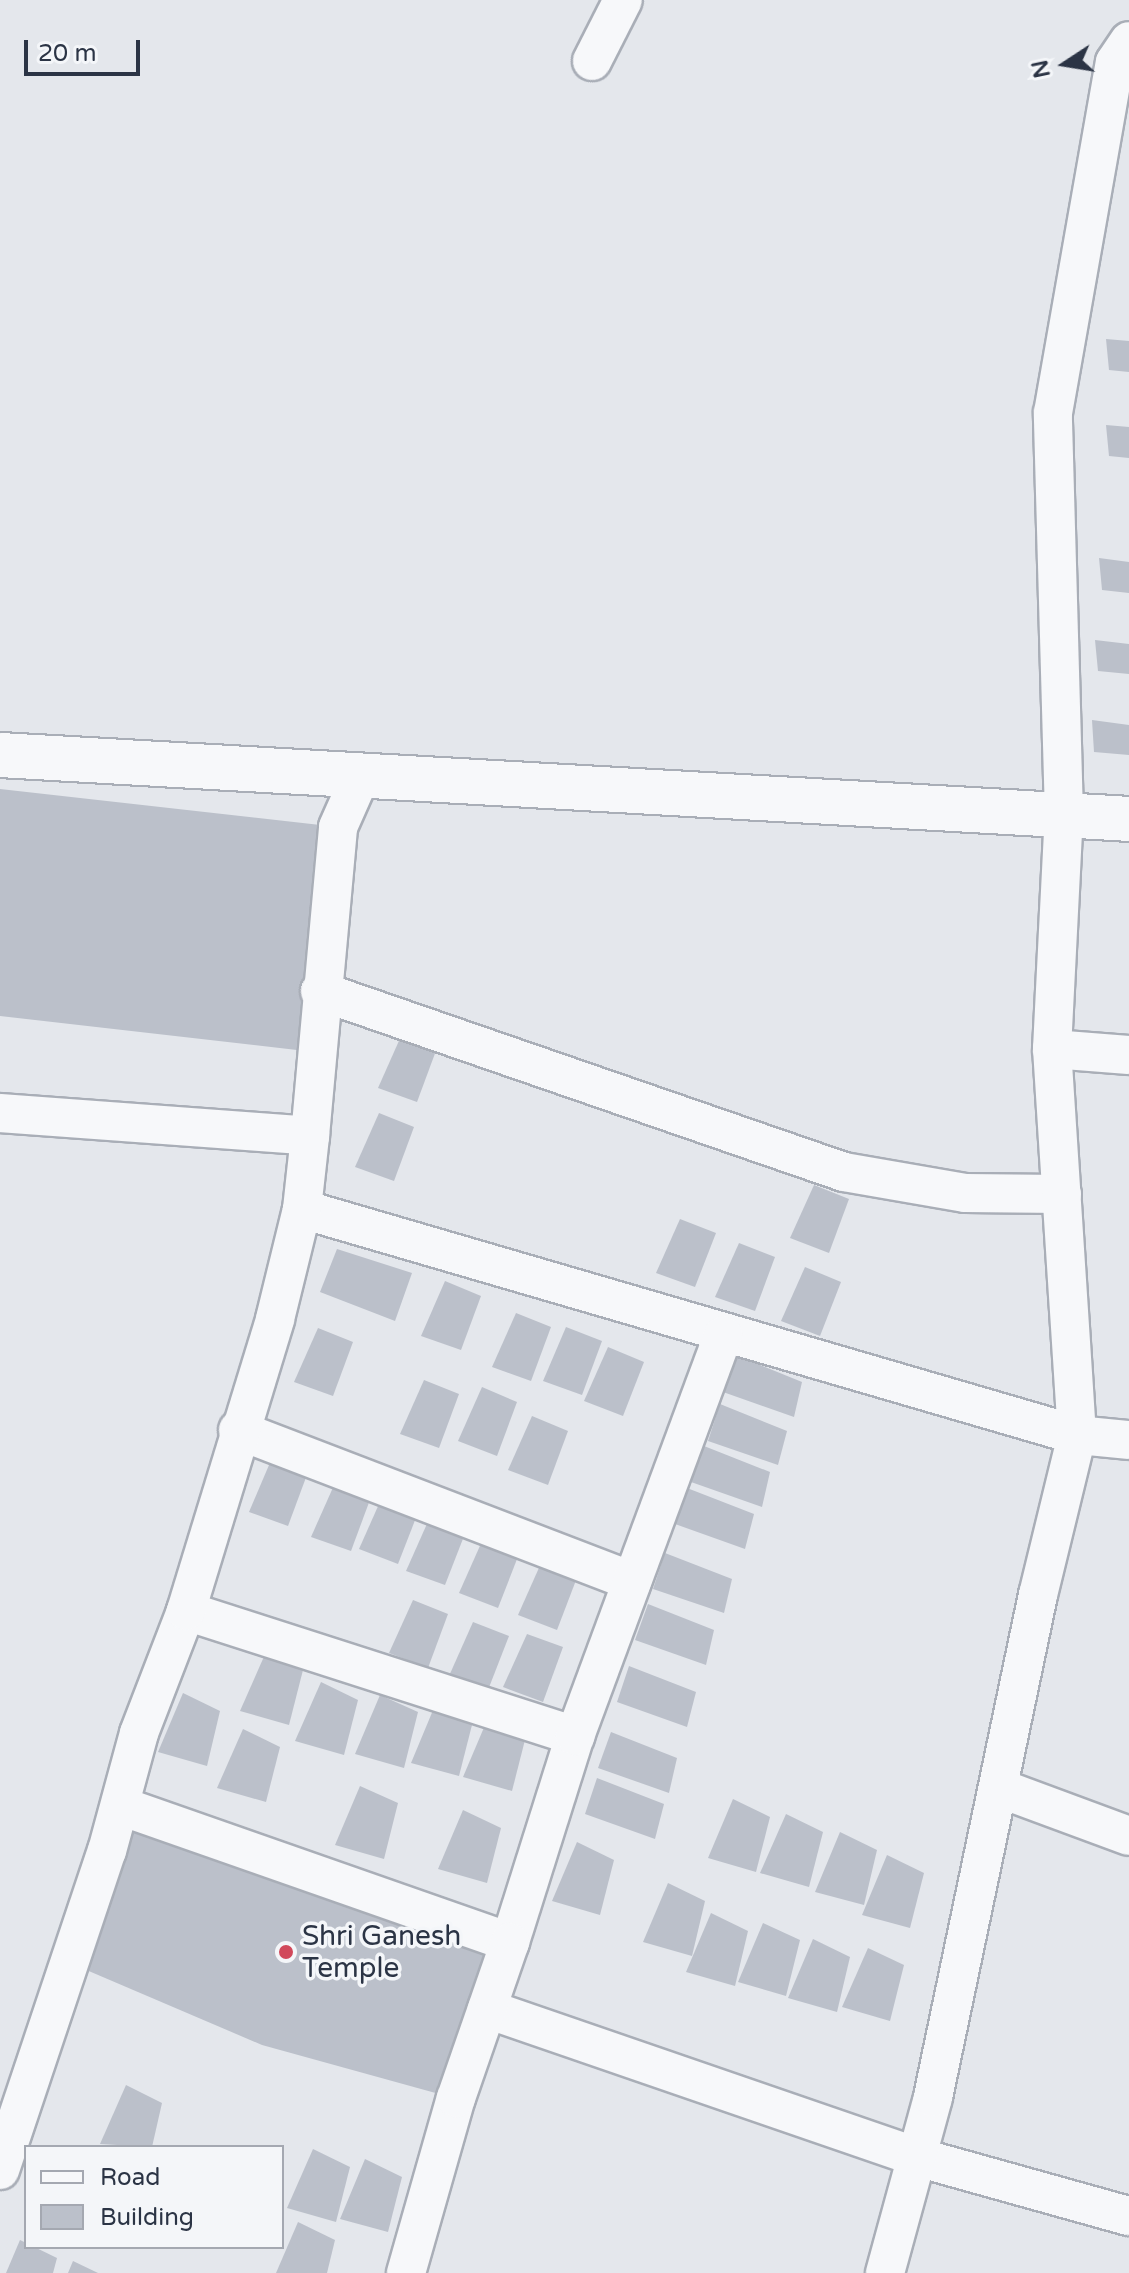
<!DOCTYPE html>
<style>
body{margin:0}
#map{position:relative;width:1129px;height:2273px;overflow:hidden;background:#e4e7ec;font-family:"Varela Round",sans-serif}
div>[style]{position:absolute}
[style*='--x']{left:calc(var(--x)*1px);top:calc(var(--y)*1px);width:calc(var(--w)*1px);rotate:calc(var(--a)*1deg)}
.building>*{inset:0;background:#bbc0ca}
.roads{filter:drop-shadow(2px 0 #a9aeb7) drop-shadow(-2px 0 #a9aeb7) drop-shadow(0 2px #a9aeb7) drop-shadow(0 -2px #a9aeb7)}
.minor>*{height:38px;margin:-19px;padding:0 19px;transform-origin:19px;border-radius:19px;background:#f7f8fa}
.tertiary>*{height:44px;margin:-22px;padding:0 22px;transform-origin:22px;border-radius:22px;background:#f7f8fa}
.dots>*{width:22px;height:22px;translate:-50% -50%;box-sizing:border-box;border:4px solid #f4f6f9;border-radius:50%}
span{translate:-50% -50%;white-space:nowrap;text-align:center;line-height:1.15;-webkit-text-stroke:7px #f4f6f9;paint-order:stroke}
.poi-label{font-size:28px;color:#2b3445}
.left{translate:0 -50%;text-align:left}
.legend{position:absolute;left:24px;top:2145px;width:260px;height:104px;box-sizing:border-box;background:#f4f6f9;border:2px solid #a4a8b1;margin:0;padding:10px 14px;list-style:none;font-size:24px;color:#2b3445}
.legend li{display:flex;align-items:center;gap:16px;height:40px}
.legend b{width:40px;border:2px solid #a4a8b1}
.north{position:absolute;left:1025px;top:24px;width:80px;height:80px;-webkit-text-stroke:6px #f4f6f9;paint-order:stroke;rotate:258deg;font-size:22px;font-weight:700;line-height:32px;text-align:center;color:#2b3445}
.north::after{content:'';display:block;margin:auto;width:28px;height:36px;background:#2b3445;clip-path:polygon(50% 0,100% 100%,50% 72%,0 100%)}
.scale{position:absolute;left:24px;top:40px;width:116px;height:36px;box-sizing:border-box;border:4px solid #2b3445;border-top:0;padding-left:10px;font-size:24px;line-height:28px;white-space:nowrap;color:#2b3445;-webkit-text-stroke:6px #f4f6f9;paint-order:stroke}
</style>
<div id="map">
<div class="building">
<i style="clip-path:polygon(1106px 339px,1129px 341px,1129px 372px,1109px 370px)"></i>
<i style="clip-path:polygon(1106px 425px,1129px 427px,1129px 458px,1109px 456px)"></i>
<i style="clip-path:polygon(1099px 558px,1129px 562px,1129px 593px,1102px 590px)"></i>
<i style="clip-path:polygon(1095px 640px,1129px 644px,1129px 674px,1098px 671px)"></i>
<i style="clip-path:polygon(1092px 720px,1129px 725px,1129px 755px,1094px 752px)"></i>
<i style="clip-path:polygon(0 789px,338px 827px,314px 1052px,0 1016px)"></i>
<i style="clip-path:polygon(402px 1034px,437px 1048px,417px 1102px,378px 1088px)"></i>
<i style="clip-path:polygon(379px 1113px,414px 1127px,394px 1181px,355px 1167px)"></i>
<i style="clip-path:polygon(814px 1185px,849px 1199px,829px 1253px,790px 1238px)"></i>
<i style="clip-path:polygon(680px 1219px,716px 1233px,695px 1287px,656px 1273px)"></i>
<i style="clip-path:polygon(739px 1243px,775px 1257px,755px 1311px,715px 1297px)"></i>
<i style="clip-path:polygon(337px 1249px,412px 1273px,395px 1321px,320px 1292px)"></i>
<i style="clip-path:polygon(805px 1267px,841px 1282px,820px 1336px,781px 1321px)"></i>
<i style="clip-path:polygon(445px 1281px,481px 1296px,461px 1350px,421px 1336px)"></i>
<i style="clip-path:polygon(516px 1313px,551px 1327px,531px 1381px,492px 1367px)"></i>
<i style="clip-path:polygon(566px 1327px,602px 1341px,582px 1395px,543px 1381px)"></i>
<i style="clip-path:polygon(318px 1328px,353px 1342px,333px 1396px,294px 1382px)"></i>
<i style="clip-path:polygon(608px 1347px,644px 1362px,623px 1416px,584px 1401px)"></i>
<i style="clip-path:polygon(736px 1355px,802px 1382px,794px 1417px,723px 1392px)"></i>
<i style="clip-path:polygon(424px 1380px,459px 1394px,439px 1448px,400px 1434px)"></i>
<i style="clip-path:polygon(482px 1387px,517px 1402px,497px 1456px,458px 1441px)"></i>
<i style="clip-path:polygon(720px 1404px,787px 1431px,778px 1465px,708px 1441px)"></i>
<i style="clip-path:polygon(532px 1416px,568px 1431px,548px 1485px,508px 1470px)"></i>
<i style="clip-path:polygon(704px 1446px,770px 1472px,762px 1507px,691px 1482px)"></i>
<i style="clip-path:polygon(272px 1458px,308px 1472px,288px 1526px,249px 1512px)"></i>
<i style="clip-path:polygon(335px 1483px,371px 1497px,351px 1551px,311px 1537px)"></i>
<i style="clip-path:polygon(687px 1488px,754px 1514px,745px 1549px,675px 1524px)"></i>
<i style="clip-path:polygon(383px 1495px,419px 1510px,398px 1564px,359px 1549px)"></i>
<i style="clip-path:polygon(430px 1517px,466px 1531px,445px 1585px,406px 1571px)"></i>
<i style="clip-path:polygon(483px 1539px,519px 1554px,498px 1608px,459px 1593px)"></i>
<i style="clip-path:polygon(665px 1553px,732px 1579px,724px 1613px,653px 1589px)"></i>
<i style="clip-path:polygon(542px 1561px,578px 1575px,557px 1630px,518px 1615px)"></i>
<i style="clip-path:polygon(413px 1600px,448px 1614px,428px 1668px,389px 1653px)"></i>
<i style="clip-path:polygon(648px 1604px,714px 1630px,706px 1665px,635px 1640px)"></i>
<i style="clip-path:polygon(473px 1622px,509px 1636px,488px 1690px,449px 1676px)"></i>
<i style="clip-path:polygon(527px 1634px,563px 1647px,543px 1702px,503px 1687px)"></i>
<i style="clip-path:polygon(266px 1652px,303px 1670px,289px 1725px,240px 1711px)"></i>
<i style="clip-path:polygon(629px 1666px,696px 1692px,687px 1727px,617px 1702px)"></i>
<i style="clip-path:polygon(321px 1682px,358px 1700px,344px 1755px,295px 1741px)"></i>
<i style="clip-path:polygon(183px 1693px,220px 1711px,207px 1766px,158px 1752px)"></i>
<i style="clip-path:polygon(380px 1695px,418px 1712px,404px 1768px,355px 1754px)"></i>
<i style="clip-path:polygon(436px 1703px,473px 1721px,459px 1776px,411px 1763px)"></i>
<i style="clip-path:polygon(488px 1718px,526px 1736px,512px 1791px,463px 1777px)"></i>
<i style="clip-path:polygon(243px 1729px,280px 1747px,266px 1802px,217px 1788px)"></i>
<i style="clip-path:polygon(611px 1732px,677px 1758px,669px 1793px,598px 1768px)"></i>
<i style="clip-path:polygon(597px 1778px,664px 1804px,655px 1839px,585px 1814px)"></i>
<i style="clip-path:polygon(360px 1786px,398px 1803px,384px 1859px,335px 1845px)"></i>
<i style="clip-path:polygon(733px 1799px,770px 1817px,756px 1872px,708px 1858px)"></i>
<i style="clip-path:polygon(122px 1808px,503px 1942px,450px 2097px,262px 2045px,70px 1963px)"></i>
<i style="clip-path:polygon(463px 1810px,501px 1828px,487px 1883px,438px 1869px)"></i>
<i style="clip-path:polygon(786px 1814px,823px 1832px,809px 1887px,760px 1873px)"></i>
<i style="clip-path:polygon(840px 1832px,877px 1850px,864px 1905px,815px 1892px)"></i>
<i style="clip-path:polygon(577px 1842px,614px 1860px,600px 1915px,552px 1901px)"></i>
<i style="clip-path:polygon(887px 1855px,924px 1873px,910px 1928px,862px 1915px)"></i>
<i style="clip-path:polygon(668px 1883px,705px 1901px,692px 1956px,643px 1942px)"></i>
<i style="clip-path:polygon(711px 1913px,748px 1931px,735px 1986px,686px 1972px)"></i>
<i style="clip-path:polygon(763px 1923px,800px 1940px,786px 1996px,738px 1982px)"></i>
<i style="clip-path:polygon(813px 1939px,850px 1957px,837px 2012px,788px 1998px)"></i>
<i style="clip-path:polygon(868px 1948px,904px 1965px,890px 2021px,842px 2007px)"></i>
<i style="clip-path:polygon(126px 2085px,162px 2103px,152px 2147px,100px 2144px)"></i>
<i style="clip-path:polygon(313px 2149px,350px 2167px,336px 2222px,287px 2208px)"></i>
<i style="clip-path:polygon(365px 2159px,402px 2177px,388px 2232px,340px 2219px)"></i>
<i style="clip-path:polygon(298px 2222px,335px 2240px,327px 2273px,276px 2273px)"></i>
<i style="clip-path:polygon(20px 2240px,57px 2258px,53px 2273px,6px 2273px)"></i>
<i style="clip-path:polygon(73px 2261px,98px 2273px,68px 2273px)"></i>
</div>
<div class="roads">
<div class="minor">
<i style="--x:592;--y:61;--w:68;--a:-63.1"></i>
<i style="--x:320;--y:991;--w:554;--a:19.06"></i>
<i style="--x:844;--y:1172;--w:123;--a:9.8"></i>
<i style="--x:965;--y:1193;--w:97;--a:0.6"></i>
<i style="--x:1052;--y:1049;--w:77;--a:4.5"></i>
<i style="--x:0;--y:1113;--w:311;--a:4.2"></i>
<i style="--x:310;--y:1136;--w:310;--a:-84.8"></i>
<i style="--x:338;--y:827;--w:57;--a:-66.1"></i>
<i style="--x:302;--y:1209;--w:807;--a:16.26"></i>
<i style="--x:1077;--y:1435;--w:52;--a:5.5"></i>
<i style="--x:238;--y:1430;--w:422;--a:21"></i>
<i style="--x:186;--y:1611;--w:409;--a:17.8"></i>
<i style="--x:1002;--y:1789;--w:135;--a:20.3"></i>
<i style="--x:121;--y:1806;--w:412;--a:19.3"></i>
<i style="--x:510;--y:1942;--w:216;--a:-72.5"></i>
<i style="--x:575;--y:1736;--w:427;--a:-69.7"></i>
<i style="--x:487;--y:2009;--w:455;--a:19"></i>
<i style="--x:917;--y:2157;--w:220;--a:15.6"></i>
<i style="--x:0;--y:2170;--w:336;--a:-71.5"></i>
<i style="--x:107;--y:1851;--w:122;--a:-74.8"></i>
<i style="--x:139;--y:1733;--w:131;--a:-68.9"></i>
<i style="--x:186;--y:1611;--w:305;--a:-73"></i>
<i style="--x:275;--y:1319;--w:113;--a:-76.2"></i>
<i style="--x:302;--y:1209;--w:73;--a:-83.7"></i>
<i style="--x:406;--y:2273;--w:182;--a:-74.1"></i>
<i style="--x:456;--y:2098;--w:165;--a:-70.9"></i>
<i style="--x:885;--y:2273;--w:182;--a:-74.7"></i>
<i style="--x:933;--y:2097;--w:513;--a:-78.19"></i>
<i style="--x:1038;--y:1595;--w:165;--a:-76.3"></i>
<i style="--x:1077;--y:1435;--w:387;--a:-93.7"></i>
<i style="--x:1052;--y:1049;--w:234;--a:-87.1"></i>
<i style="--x:1064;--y:815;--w:402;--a:-91.6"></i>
<i style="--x:1053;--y:413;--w:356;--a:-80"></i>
<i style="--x:1115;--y:62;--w:25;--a:-56"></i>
</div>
<div class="tertiary">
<i style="--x:0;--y:755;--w:1131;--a:3.24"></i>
</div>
</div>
<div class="dots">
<i style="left:286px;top:1952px;background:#d1495b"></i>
</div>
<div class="poi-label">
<span class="left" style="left:302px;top:1952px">Shri Ganesh<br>Temple</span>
</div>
<ul class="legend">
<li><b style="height:10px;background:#f7f8fa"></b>Road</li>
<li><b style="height:22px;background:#bbc0ca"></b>Building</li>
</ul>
<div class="north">N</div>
<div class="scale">20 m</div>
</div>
